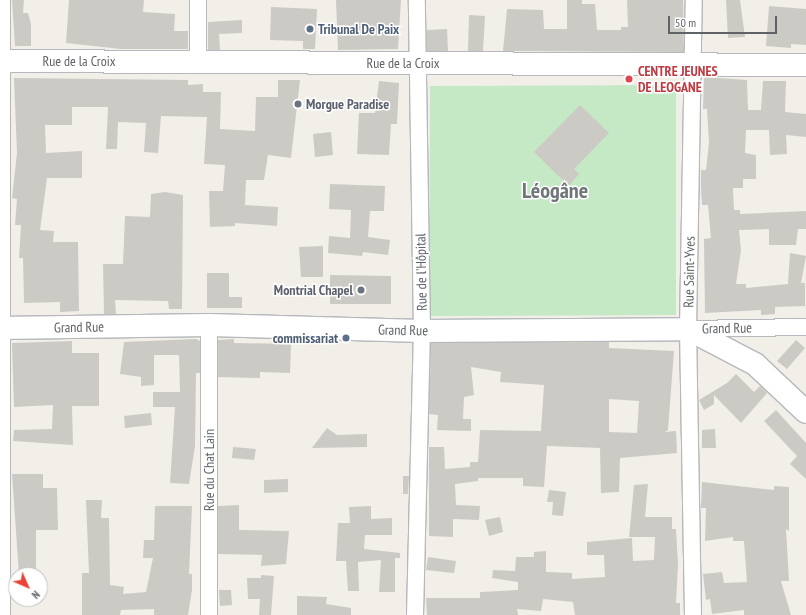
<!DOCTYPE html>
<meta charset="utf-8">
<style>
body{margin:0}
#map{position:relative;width:806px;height:615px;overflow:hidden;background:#f1efe8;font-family:"PT Sans Narrow",sans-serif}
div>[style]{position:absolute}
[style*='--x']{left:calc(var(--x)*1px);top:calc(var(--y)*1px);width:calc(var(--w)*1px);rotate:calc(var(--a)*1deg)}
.green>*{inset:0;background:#c5e8c5}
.building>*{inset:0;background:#cccac5}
.roads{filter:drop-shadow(1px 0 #b5b8bc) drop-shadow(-1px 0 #b5b8bc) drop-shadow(0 1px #b5b8bc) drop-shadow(0 -1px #b5b8bc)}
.street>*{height:16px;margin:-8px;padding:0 8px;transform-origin:8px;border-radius:8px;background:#fff}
.secondary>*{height:22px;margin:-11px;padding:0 11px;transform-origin:11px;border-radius:11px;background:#fff}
.dots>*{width:11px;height:11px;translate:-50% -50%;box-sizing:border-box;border:2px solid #fff;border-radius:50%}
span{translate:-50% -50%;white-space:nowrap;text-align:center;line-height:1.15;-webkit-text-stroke:3px #fff;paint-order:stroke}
.service-label{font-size:14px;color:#4e5e75;font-weight:700}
.left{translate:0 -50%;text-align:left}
.right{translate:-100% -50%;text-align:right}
.street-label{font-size:14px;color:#5f6368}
.health-label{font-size:14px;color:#be3a42;font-weight:700}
.worship-label{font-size:14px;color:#5b616d;font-weight:700}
.town-label{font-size:22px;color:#70757a;font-weight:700}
.north{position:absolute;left:8px;top:567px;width:40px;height:40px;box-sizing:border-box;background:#fff;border:1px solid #bfc1c3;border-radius:50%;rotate:135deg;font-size:11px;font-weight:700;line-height:16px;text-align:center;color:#5f6368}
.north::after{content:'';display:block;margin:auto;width:14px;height:18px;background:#ea4335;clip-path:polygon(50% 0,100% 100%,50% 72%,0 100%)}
.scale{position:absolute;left:668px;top:16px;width:109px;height:18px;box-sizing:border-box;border:2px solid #5f6368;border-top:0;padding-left:5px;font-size:12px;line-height:14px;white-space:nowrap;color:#5f6368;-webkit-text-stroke:3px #fff;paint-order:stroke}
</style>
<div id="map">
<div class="green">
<i style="clip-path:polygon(676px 85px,676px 315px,429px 316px,430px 86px)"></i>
</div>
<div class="building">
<i style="clip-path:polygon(12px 0,24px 0,23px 13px,28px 13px,31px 24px,31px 46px,15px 46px)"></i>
<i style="clip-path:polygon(69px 0,144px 0,143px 12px,175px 14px,174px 31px,188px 31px,188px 49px,121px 49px,66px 43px)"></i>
<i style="clip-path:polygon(336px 0,401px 0,398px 49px,338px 50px)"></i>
<i style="clip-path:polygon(567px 0,582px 0,582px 4px,595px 4px,597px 30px,621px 30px,621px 27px,628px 27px,627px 0,683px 0,684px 52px,503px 51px,507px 9px,543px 10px,544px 29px,567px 29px)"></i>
<i style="clip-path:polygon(726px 0,740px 0,745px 37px,728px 38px)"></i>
<i style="clip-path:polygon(769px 6px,806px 9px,806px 45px,791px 44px,791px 48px,766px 46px)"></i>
<i style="clip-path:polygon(271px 7px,317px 9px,315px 49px,303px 49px,303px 41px,270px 40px)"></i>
<i style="clip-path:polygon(469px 15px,485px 16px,483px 51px,468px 51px)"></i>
<i style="clip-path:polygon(242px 20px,242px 33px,219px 34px,220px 50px,208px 50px,208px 22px)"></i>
<i style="clip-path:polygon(447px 29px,448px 51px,427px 51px,427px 30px)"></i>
<i style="clip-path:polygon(704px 77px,747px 80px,748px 110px,761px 110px,763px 81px,786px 81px,785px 112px,806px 114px,806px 137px,786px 135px,787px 154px,770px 155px,769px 130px,746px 130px,745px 153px,756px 155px,756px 179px,743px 179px,743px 188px,733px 188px,734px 210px,740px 210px,740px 214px,806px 211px,806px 229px,798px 229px,796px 245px,769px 245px,769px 229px,739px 230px,741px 250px,736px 284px,746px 284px,746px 288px,788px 284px,790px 253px,806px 256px,801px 283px,805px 283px,805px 306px,775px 307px,775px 314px,761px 315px,761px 310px,705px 313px,704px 239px,711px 238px,708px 205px,702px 205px,701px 188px,701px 170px,706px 170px,709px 142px,707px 109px,703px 109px)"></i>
<i style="clip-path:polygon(14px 78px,188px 80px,188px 85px,203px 84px,203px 92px,221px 92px,220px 129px,255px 131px,256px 97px,278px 97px,278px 80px,300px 80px,291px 158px,268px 155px,264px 180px,246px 180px,245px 205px,278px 207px,277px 226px,235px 223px,235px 226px,210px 227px,209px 191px,223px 191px,225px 165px,204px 164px,207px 117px,161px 116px,158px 153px,144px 152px,146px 123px,118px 122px,117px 149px,106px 149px,108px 107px,72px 107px,72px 125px,45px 125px,46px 153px,82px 151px,82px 178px,47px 178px,40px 230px,54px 231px,53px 242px,78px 242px,79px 311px,60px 312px,60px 302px,24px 303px,23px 258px,19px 258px,21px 225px,15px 225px,17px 199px,12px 198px,17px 153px)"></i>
<i style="clip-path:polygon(379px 81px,399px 83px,397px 124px,391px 124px,389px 155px,357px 154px,359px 113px,375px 113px)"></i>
<i style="clip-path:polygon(580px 105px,609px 133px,574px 169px,579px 174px,569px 186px,534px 152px)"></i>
<i style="clip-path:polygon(331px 132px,333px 155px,315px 157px,313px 134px)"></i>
<i style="clip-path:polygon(330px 184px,385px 186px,384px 211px,370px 211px,368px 237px,390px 240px,388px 255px,363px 252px,362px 256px,328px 253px,329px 236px,350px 238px,351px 210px,329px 209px)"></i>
<i style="clip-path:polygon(165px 192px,183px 195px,182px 309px,169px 309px,168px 301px,115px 300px,116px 314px,104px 314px,103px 264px,123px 264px,125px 216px,150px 217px,151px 194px)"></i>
<i style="clip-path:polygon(323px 246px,323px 277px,301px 277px,299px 247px)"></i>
<i style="clip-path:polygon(207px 273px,229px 273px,229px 297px,242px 297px,242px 308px,207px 308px)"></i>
<i style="clip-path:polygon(330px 275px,391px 276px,391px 304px,330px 304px)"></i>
<i style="clip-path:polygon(196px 339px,200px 341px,200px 373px,196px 373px,195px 446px,189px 484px,170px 483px,175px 407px,153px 407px,153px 392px,180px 392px,179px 355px,154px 355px,154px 385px,141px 386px,141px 377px,120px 374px,124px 342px)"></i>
<i style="clip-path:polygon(234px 339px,234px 343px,291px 344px,290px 373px,260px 372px,260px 378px,218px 377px,218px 340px)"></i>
<i style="clip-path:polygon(796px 340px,805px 348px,787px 369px,777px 361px)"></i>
<i style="clip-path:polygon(72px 341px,72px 353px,99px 353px,99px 406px,72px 406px,73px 445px,13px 441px,14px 430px,52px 429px,53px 405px,14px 407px,12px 343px)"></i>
<i style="clip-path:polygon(evenodd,609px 342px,609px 348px,674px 351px,668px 430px,665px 432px,676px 431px,677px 453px,620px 458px,619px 492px,601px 493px,600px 448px,547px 446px,544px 487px,523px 486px,523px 478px,478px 478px,478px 481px,455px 484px,456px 505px,480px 506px,479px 520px,453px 519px,453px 537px,429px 536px,429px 447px,444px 447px,445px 469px,470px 467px,470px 462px,478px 462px,480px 430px,541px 431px,544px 385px,500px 382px,501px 372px,471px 367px,474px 395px,464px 397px,463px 419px,471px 419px,471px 431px,437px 430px,438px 415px,429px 414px,431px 343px,609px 342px,609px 399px,639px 401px,637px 433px,609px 432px,609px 399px)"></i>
<i style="clip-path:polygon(736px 374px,754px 392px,760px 386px,767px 393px,741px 423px,714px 395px,714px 404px,704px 410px,699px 400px,727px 383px)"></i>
<i style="clip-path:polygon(776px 410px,806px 443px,806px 479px,790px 464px,797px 456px,764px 421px)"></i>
<i style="clip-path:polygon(151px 413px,152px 425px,125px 428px,124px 416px)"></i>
<i style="clip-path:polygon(327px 428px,337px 435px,367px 434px,367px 447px,312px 448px)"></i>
<i style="clip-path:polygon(715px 429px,716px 448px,702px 448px,702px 430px)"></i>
<i style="clip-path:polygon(233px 447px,256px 449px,254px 460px,232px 458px)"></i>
<i style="clip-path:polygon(12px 474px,43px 474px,43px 488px,57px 488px,58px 530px,36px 530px,36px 575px,19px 575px)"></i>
<i style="clip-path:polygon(403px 476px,409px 476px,408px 494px,403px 494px)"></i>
<i style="clip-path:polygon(288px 479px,288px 492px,264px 493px,264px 480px)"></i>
<i style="clip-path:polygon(702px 482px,774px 490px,774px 486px,789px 487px,789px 531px,786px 529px,789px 581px,781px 581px,791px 615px,744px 615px,744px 610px,712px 614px,710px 599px,706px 600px,703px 574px,722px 572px,724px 583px,747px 582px,744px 541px,733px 541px,733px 537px,705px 541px,706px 508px,701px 508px)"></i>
<i style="clip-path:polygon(648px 484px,645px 517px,672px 517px,672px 529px,676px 529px,678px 565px,676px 603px,680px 603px,680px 615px,575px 615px,573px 602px,543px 599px,541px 611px,517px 609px,518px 615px,427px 615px,426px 598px,480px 598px,480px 592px,518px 590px,518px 582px,492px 578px,493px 570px,515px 571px,516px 557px,534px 557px,534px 552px,546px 551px,546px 572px,572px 573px,572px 579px,605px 577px,604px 555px,587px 555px,587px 542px,632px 538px,633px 561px,654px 560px,655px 537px,629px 537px,634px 485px)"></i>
<i style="clip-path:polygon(549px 490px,566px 492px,563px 516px,552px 515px,553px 502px,547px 502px)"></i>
<i style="clip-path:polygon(86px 500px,102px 500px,101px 518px,109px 518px,110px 585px,124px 587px,123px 594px,146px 592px,153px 558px,143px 558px,144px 540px,154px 540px,155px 506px,192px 506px,189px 574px,192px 574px,192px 590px,188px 615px,154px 615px,154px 609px,121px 610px,120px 615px,82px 615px,82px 573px,89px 573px)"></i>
<i style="clip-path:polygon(239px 505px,239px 530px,289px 531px,286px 564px,261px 566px,262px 555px,218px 554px,218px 506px)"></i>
<i style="clip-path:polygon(371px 506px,371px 519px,392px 518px,392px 535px,365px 535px,364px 549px,400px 553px,400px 558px,395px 558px,395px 592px,379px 592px,381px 560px,358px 562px,359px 591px,348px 591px,346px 561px,336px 561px,338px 523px,350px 523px,349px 507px)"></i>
<i style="clip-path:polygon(500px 517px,503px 532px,489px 536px,485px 520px)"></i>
<i style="clip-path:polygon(428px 557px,456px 561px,454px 573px,426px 570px)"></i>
<i style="clip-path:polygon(261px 575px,274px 576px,271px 615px,259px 615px,260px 599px,248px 599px,247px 578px,261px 578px)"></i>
<i style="clip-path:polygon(219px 590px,231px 590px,232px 605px,220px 606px)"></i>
<i style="clip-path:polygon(297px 596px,327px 597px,326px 604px,351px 608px,351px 615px,297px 615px)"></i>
</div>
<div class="roads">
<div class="street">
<i style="--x:198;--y:0;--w:62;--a:90"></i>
<i style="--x:209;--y:325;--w:290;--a:90"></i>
<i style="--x:690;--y:329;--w:116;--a:-1"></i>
<i style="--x:2;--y:615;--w:615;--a:-90"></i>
<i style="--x:415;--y:615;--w:284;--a:-88.6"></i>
<i style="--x:422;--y:331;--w:331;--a:-90.9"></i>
<i style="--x:693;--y:615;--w:286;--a:-91"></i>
<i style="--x:688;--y:329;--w:329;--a:-89"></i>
</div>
<div class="secondary">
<i style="--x:0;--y:61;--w:806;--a:0.28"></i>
<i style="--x:0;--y:328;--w:209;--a:-0.8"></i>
<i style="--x:209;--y:325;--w:213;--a:1.6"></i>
<i style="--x:422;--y:331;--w:266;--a:-0.4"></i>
<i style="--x:688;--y:329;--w:76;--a:27.6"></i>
<i style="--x:755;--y:364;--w:70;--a:43.3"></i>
</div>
</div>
<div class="dots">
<i style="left:310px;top:29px;background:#5c6f8a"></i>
<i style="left:629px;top:79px;background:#e0444e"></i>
<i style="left:298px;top:104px;background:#6b7280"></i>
<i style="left:361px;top:290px;background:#6b7280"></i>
<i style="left:346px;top:338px;background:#5c6f8a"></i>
</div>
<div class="service-label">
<span class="left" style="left:318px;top:29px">Tribunal De Paix</span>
<span class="right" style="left:338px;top:338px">commissariat</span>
</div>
<div class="street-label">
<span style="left:79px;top:61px">Rue de la Croix</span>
<span style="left:403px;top:63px">Rue de la Croix</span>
<span style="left:421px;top:272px;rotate:-91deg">Rue de l'Hôpital</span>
<span style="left:689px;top:272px;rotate:-89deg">Rue Saint-Yves</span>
<span style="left:79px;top:327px;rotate:-1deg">Grand Rue</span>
<span style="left:727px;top:328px;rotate:-1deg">Grand Rue</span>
<span style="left:403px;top:330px;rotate:1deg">Grand Rue</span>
<span style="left:209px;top:470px;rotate:-90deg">Rue du Chat Lain</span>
</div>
<div class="health-label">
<span class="left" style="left:638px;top:79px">CENTRE JEUNES<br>DE LEOGANE</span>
</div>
<div class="worship-label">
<span class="left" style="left:306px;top:104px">Morgue Paradise</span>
<span class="right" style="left:353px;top:290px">Montrial Chapel</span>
</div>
<div class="town-label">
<span style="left:555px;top:191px">Léogâne</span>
</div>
<div class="north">N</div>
<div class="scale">50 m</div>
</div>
